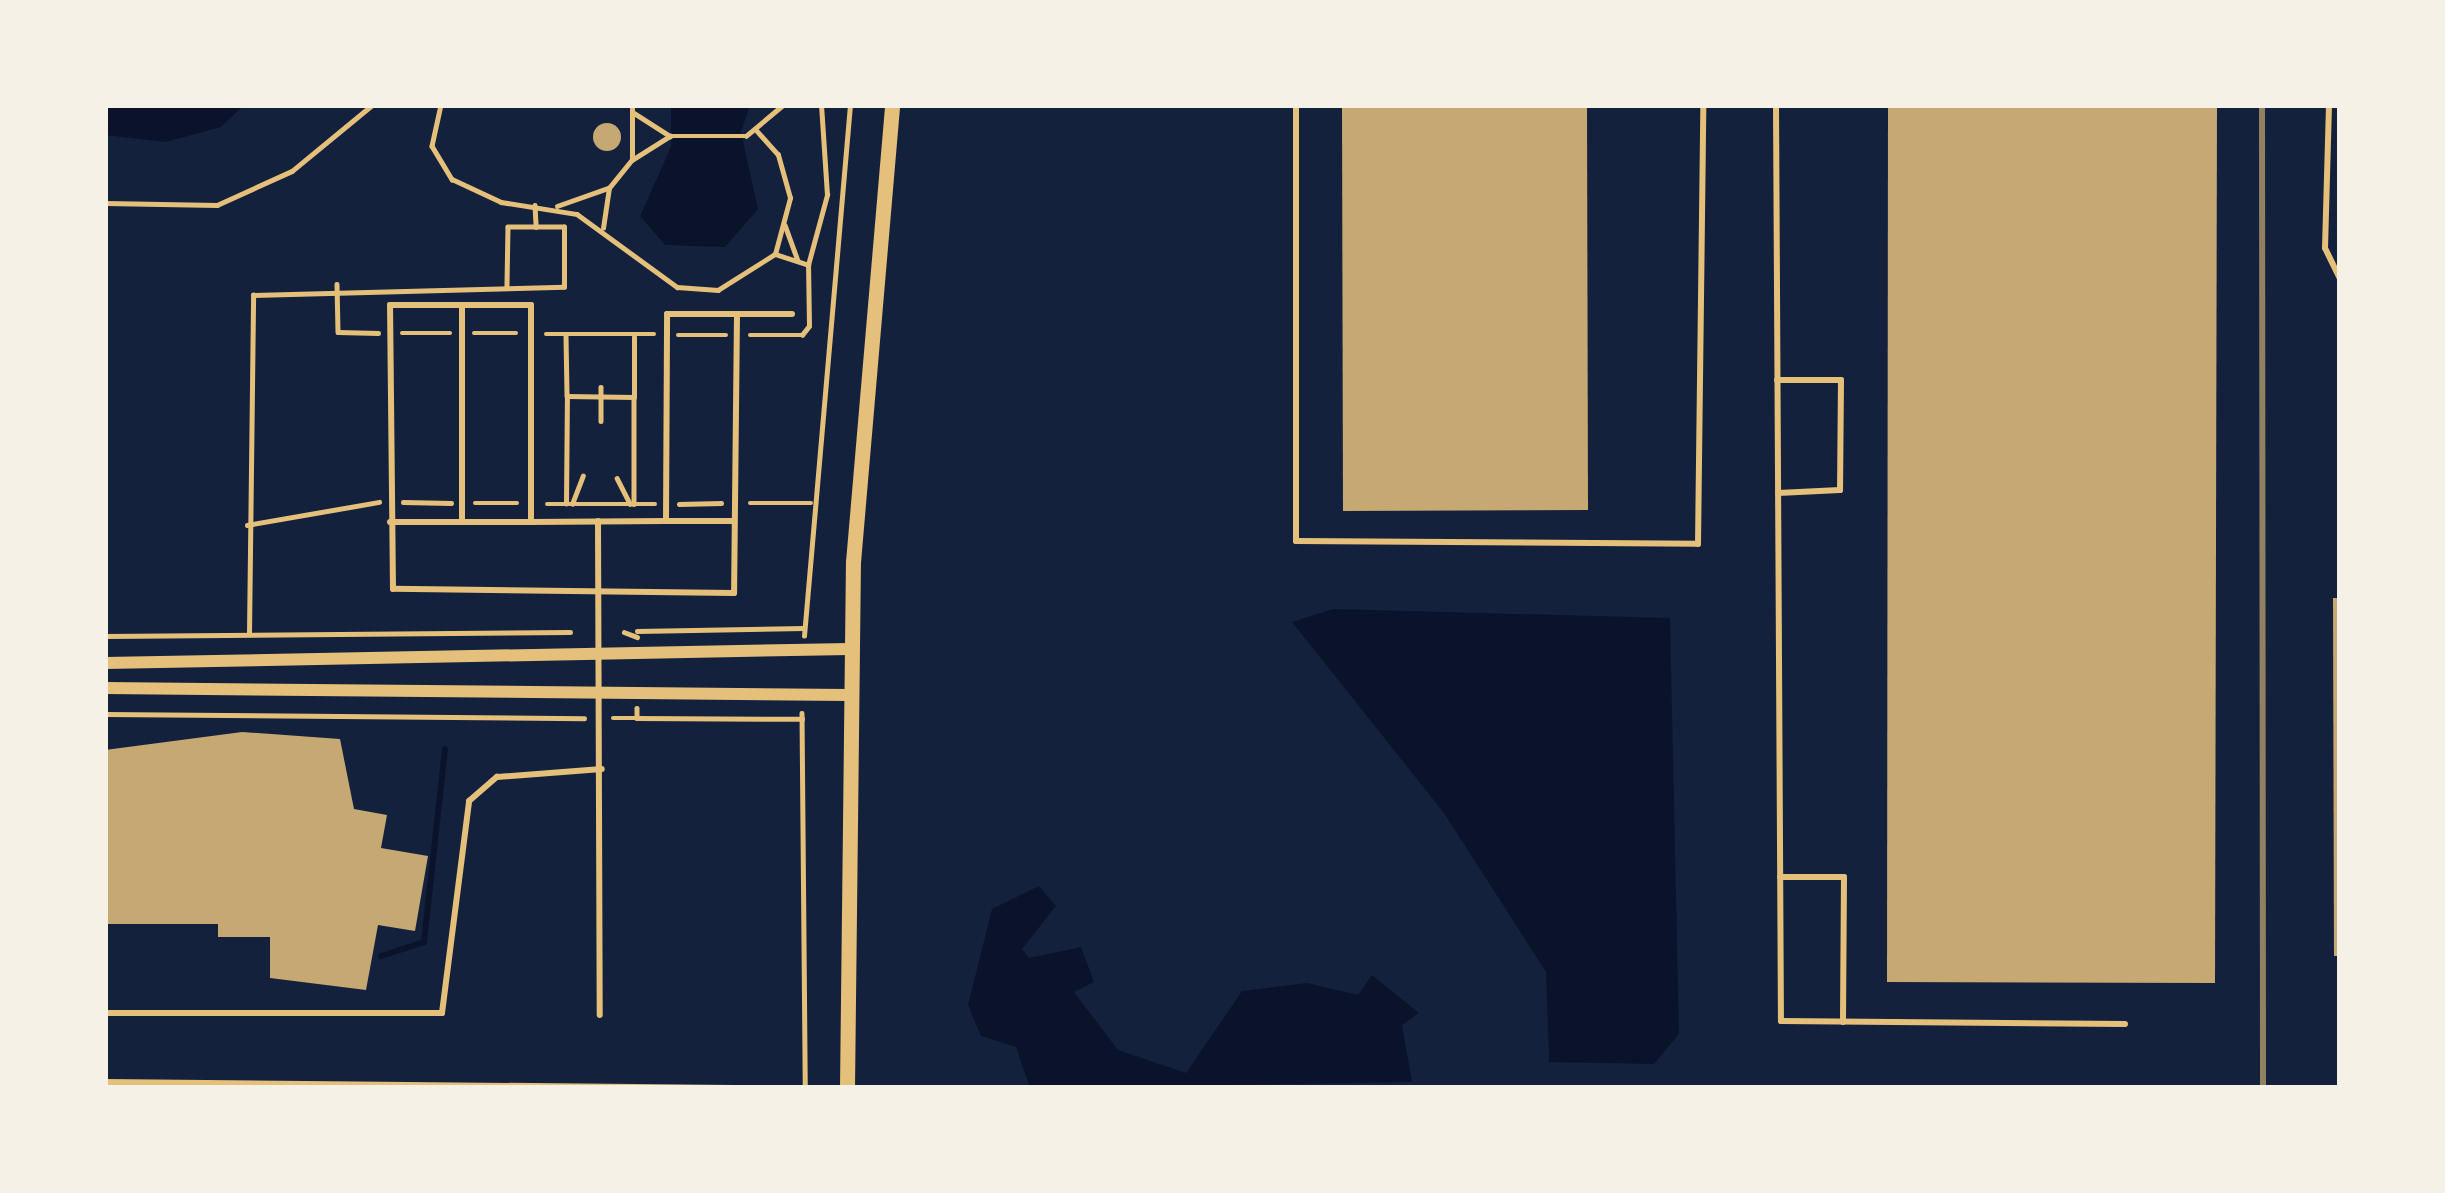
<!DOCTYPE html>
<style>
body{margin:0}
#map{position:relative;width:2445px;height:1193px;overflow:hidden;background:#14213d;font-family:"Alegreya Sans",sans-serif}
div>[style]{position:absolute}
[style*='--x']{left:calc(var(--x)*1px);top:calc(var(--y)*1px);width:calc(var(--w)*1px);rotate:calc(var(--a)*1deg)}
.water>*{inset:0;background:#0b132b}
.stream>*{height:6px;margin:-3px;padding:0 3px;transform-origin:3px;border-radius:3px;background:#0b132b}
.building>*{inset:0;background:#c6a872}
.round{border-radius:50%}
.path>*{height:4.5px;margin:-2.25px;padding:0 2.25px;transform-origin:2.25px;border-radius:2.25px;background:#e5c07b}
.service>*{height:6px;margin:-3px;padding:0 3px;transform-origin:3px;border-radius:3px;background:#e5c07b}
.minor>*{height:12px;margin:-6px;padding:0 6px;transform-origin:6px;border-radius:6px;background:#e5c07b}
.tertiary>*{height:15px;margin:-7.5px;padding:0 7.5px;transform-origin:7.5px;border-radius:7.5px;background:#e5c07b}
.rail>*{height:6px;margin:-3px;padding:0 3px;transform-origin:3px;border-radius:3px;background:#918062}
span{translate:-50% -50%;white-space:nowrap;text-align:center;line-height:1.15;-webkit-text-stroke:9px #f6f1e7;paint-order:stroke}
.frame{position:absolute;inset:0;border:108px solid #f6f1e7;pointer-events:none}
</style>
<div id="map">
<div class="water">
<i style="clip-path:polygon(105px 105px,244px 105px,221px 127px,166px 142px,105px 135px)"></i>
<i style="clip-path:polygon(671px 105px,750px 105px,741px 132px,758px 209px,725px 247px,665px 245px,640px 216px,671px 147px)"></i>
<i style="clip-path:polygon(1333px 609px,1670px 618px,1679px 1034px,1654px 1064px,1549px 1062px,1546px 972px,1444px 813px,1292px 622px)"></i>
<i style="clip-path:polygon(1039px 886px,1056px 906px,1022px 949px,1029px 958px,1081px 947px,1094px 982px,1074px 992px,1118px 1050px,1186px 1073px,1242px 991px,1307px 983px,1358px 995px,1372px 975px,1419px 1013px,1402px 1025px,1412px 1082px,1030px 1088px,1016px 1047px,981px 1036px,968px 1005px,992px 909px)"></i>
</div>
<div class="stream">
<i style="--x:381;--y:956;--w:45;--a:-18"></i>
<i style="--x:424;--y:942;--w:194;--a:-83.8"></i>
</div>
<div class="building">
<i style="clip-path:polygon(1342px 105px,1587px 105px,1588px 510px,1343px 511px)"></i>
<i style="clip-path:polygon(1888px 105px,2217px 105px,2215px 983px,1887px 982px)"></i>
<i class="round" style="left:593px;top:123px;width:28px;height:28px"></i>
<i style="clip-path:polygon(2333px 598px,2340px 598px,2340px 956px,2334px 956px)"></i>
<i style="clip-path:polygon(242px 732px,340px 739px,354px 809px,387px 815px,381px 848px,428px 856px,415px 931px,378px 925px,366px 990px,270px 978px,270px 937px,218px 937px,218px 924px,105px 924px,105px 750px)"></i>
</div>
<div class="path">
<i style="--x:441;--y:105;--w:42;--a:102.4"></i>
<i style="--x:432;--y:146;--w:39;--a:59"></i>
<i style="--x:452;--y:179;--w:54;--a:25.1"></i>
<i style="--x:501;--y:202;--w:77;--a:9"></i>
<i style="--x:577;--y:214;--w:124;--a:36.1"></i>
<i style="--x:677;--y:287;--w:41;--a:4.2"></i>
<i style="--x:718;--y:290;--w:67;--a:-32.3"></i>
<i style="--x:775;--y:254;--w:58;--a:-75"></i>
<i style="--x:790;--y:198;--w:45;--a:-105.6"></i>
<i style="--x:778;--y:155;--w:31;--a:-132"></i>
<i style="--x:634;--y:113;--w:43;--a:32.6"></i>
<i style="--x:632;--y:160;--w:45;--a:-32.3"></i>
<i style="--x:670;--y:136;--w:76;--a:0"></i>
<i style="--x:746;--y:136;--w:48;--a:-40"></i>
<i style="--x:105;--y:203;--w:112;--a:1"></i>
<i style="--x:217;--y:205;--w:82;--a:-24.4"></i>
<i style="--x:292;--y:171;--w:104;--a:-39.5"></i>
<i style="--x:535;--y:205;--w:22;--a:87"></i>
<i style="--x:557;--y:206;--w:54;--a:-19.4"></i>
<i style="--x:785;--y:225;--w:38;--a:70"></i>
<i style="--x:603;--y:228;--w:40;--a:-81.5"></i>
<i style="--x:609;--y:188;--w:36;--a:-51"></i>
<i style="--x:632;--y:160;--w:55;--a:-90"></i>
<i style="--x:775;--y:254;--w:35;--a:18"></i>
<i style="--x:337;--y:284;--w:48;--a:88.8"></i>
<i style="--x:338;--y:332;--w:40;--a:1.4"></i>
<i style="--x:402;--y:333;--w:48;--a:0"></i>
<i style="--x:474;--y:333;--w:42;--a:0"></i>
<i style="--x:546;--y:334;--w:108;--a:0"></i>
<i style="--x:678;--y:335;--w:48;--a:0"></i>
<i style="--x:750;--y:335;--w:52;--a:0"></i>
<i style="--x:802;--y:335;--w:11;--a:-52"></i>
<i style="--x:809;--y:326;--w:61;--a:-90.9"></i>
<i style="--x:808;--y:265;--w:73;--a:-74.8"></i>
<i style="--x:827;--y:195;--w:90;--a:-93.8"></i>
<i style="--x:566;--y:336;--w:60;--a:89"></i>
<i style="--x:601;--y:387;--w:34;--a:90"></i>
<i style="--x:634;--y:397;--w:60;--a:-90"></i>
<i style="--x:617;--y:478;--w:29;--a:63"></i>
<i style="--x:403;--y:502;--w:48;--a:1.2"></i>
<i style="--x:475;--y:503;--w:42;--a:0"></i>
<i style="--x:750;--y:503;--w:61;--a:0"></i>
<i style="--x:547;--y:504;--w:108;--a:0"></i>
<i style="--x:566;--y:504;--w:108;--a:-89.5"></i>
<i style="--x:567;--y:396;--w:67;--a:0.9"></i>
<i style="--x:634;--y:397;--w:107;--a:90"></i>
<i style="--x:572;--y:504;--w:30;--a:-69"></i>
<i style="--x:679;--y:504;--w:42;--a:-1.4"></i>
<i style="--x:247;--y:525;--w:134;--a:-9.9"></i>
<i style="--x:637;--y:631;--w:167;--a:-1"></i>
<i style="--x:624;--y:632;--w:14;--a:21"></i>
<i style="--x:249;--y:633;--w:338;--a:-89.3"></i>
<i style="--x:253;--y:295;--w:311;--a:-1.5"></i>
<i style="--x:564;--y:287;--w:60;--a:-90"></i>
<i style="--x:564;--y:227;--w:56;--a:180"></i>
<i style="--x:508;--y:227;--w:59;--a:91"></i>
<i style="--x:105;--y:636;--w:465;--a:-0.5"></i>
<i style="--x:804;--y:636;--w:533;--a:-85.05"></i>
<i style="--x:637;--y:708;--w:10;--a:90"></i>
<i style="--x:637;--y:718;--w:165;--a:0.3"></i>
<i style="--x:802;--y:713;--w:375;--a:89.5"></i>
<i style="--x:105;--y:714;--w:479;--a:0.5"></i>
<i style="--x:613;--y:718;--w:24;--a:0"></i>
</div>
<div class="service">
<i style="--x:1296;--y:105;--w:436;--a:90"></i>
<i style="--x:1296;--y:541;--w:402;--a:0.4"></i>
<i style="--x:1698;--y:544;--w:439;--a:-89.3"></i>
<i style="--x:1776;--y:105;--w:916;--a:89.69"></i>
<i style="--x:1781;--y:1021;--w:344;--a:0.5"></i>
<i style="--x:2329;--y:105;--w:143;--a:91.6"></i>
<i style="--x:2325;--y:248;--w:34;--a:64"></i>
<i style="--x:462;--y:305;--w:217;--a:90"></i>
<i style="--x:737;--y:314;--w:279;--a:90.6"></i>
<i style="--x:734;--y:593;--w:341;--a:-179.3"></i>
<i style="--x:393;--y:589;--w:284;--a:-90.6"></i>
<i style="--x:390;--y:305;--w:141;--a:0"></i>
<i style="--x:531;--y:305;--w:217;--a:90"></i>
<i style="--x:531;--y:522;--w:135;--a:-0.4"></i>
<i style="--x:666;--y:521;--w:207;--a:-89.7"></i>
<i style="--x:667;--y:314;--w:125;--a:0"></i>
<i style="--x:1777;--y:380;--w:64;--a:0"></i>
<i style="--x:1841;--y:380;--w:110;--a:90.5"></i>
<i style="--x:1840;--y:490;--w:62;--a:177.2"></i>
<i style="--x:598;--y:521;--w:494;--a:89.8"></i>
<i style="--x:666;--y:521;--w:68;--a:0"></i>
<i style="--x:390;--y:522;--w:141;--a:0"></i>
<i style="--x:1780;--y:877;--w:64;--a:0"></i>
<i style="--x:1844;--y:877;--w:145;--a:90.4"></i>
<i style="--x:105;--y:1013;--w:337;--a:0"></i>
<i style="--x:442;--y:1013;--w:214;--a:-82.7"></i>
<i style="--x:469;--y:801;--w:37;--a:-41"></i>
<i style="--x:497;--y:777;--w:105;--a:-4.4"></i>
<i style="--x:105;--y:1082;--w:630;--a:0.55"></i>
<i style="--x:2327;--y:1088;--w:13;--a:0"></i>
</div>
<div class="minor">
<i style="--x:105;--y:663;--w:745;--a:-1.08"></i>
<i style="--x:105;--y:688;--w:743;--a:0.54"></i>
</div>
<div class="tertiary">
<i style="--x:847;--y:1088;--w:526;--a:-89.35"></i>
<i style="--x:853;--y:562;--w:459;--a:-85.1"></i>
</div>
<div class="rail">
<i style="--x:2262;--y:105;--w:983;--a:89.94"></i>
</div>
<div class="frame"></div>
</div>
